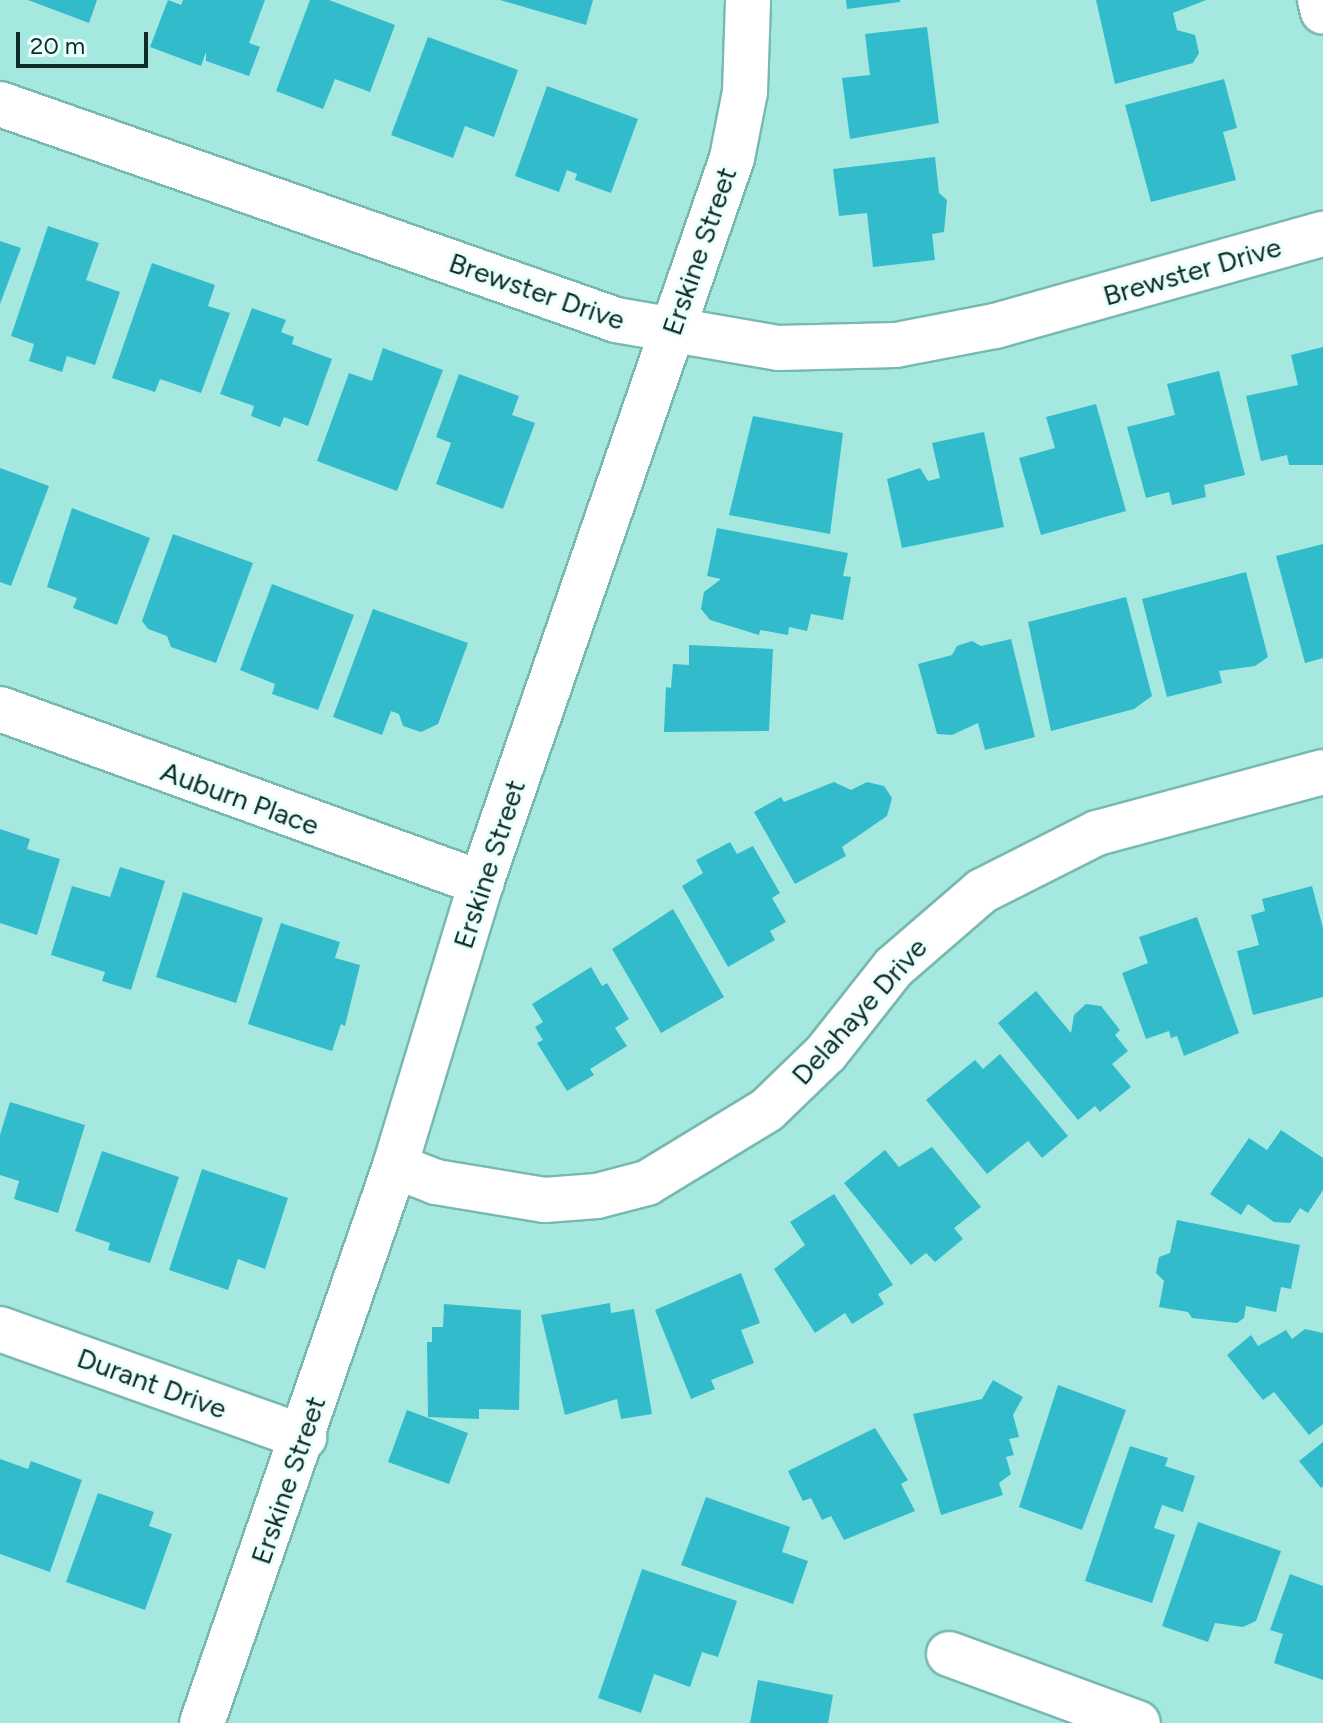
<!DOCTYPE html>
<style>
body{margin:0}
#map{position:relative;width:1323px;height:1723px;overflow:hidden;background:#a5e8df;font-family:Figtree,sans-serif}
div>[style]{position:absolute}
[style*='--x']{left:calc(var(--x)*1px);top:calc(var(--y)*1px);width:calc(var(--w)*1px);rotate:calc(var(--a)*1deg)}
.building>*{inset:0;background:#32bccb}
.roads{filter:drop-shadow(2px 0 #77b9b1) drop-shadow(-2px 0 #77b9b1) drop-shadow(0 2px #77b9b1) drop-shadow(0 -2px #77b9b1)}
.street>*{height:44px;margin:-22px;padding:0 22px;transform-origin:22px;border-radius:22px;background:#fff}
.secondary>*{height:44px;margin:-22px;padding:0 22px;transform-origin:22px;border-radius:22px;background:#fff}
span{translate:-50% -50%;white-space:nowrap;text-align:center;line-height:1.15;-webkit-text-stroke:6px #ebfffc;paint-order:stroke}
.street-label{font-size:28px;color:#102c29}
.scale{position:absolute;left:16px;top:32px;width:132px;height:36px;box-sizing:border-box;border:4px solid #102c29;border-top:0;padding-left:10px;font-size:24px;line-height:28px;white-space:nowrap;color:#102c29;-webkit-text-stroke:6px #ebfffc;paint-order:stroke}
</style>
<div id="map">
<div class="building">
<i style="clip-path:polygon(28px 0,97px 0,89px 23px)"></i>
<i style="clip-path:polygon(168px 0,181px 5px,183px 0,265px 0,249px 43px,260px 47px,249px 76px,206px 61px,206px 52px,201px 66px,150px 47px)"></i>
<i style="clip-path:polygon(310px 0,329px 0,395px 25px,370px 92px,335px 79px,323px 109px,276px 91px)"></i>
<i style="clip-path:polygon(500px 0,593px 0,586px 25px)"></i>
<i style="clip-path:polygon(846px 0,900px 0,900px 2px,847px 9px)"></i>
<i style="clip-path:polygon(1096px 0,1206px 0,1173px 13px,1177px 30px,1195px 35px,1199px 53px,1193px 63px,1115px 84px)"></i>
<i style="clip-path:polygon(927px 27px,939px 123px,850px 139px,842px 78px,870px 75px,865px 34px)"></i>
<i style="clip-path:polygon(428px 37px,518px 70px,494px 137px,465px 126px,453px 158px,391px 135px)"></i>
<i style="clip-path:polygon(1224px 79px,1237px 128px,1223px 132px,1236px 180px,1151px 202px,1125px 105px)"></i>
<i style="clip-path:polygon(547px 86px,638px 119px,611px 193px,575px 180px,577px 174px,567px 170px,559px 192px,515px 176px)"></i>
<i style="clip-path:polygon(935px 157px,939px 193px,947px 200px,944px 232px,932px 234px,935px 260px,873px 267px,867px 213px,839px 216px,833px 169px)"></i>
<i style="clip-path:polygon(48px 226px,99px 243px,86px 280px,120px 292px,95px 365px,67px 356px,62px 372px,29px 361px,34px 344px,11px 336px)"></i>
<i style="clip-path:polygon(0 241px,21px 248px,0 304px)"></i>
<i style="clip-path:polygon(152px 263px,215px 285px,208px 306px,230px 313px,201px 393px,160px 379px,155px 392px,112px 378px)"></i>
<i style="clip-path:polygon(252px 308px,286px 320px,281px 332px,294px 337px,292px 344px,332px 359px,308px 426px,284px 417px,280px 427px,251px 416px,254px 406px,220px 394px)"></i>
<i style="clip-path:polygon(1323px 347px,1323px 465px,1289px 465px,1287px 455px,1261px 461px,1246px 396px,1298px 385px,1291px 355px)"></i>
<i style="clip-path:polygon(383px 348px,443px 370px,397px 491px,317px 461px,349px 373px,372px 381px)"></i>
<i style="clip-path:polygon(1219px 371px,1245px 475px,1204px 485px,1206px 497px,1172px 505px,1169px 492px,1146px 498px,1127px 427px,1175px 415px,1167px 384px)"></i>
<i style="clip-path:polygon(459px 374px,519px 396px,512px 415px,535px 423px,503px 509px,436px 484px,451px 443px,436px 437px)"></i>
<i style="clip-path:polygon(1096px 404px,1126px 511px,1041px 535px,1019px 458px,1055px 448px,1046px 417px)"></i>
<i style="clip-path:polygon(753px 416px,843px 433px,830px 534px,729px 515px)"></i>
<i style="clip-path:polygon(984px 432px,1004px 527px,902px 548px,887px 479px,920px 468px,928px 481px,940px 478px,932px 443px)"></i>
<i style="clip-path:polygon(0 468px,49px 486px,11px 586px,0 582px)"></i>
<i style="clip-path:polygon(72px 508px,150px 538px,117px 625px,73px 608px,77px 598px,47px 587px)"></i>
<i style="clip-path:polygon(717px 528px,848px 553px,843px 576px,851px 577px,843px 620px,811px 614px,807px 631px,789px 627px,788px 635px,760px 630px,759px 635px,710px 620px,701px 609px,704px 592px,721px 579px,707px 576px)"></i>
<i style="clip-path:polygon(173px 534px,253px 563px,216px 663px,171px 647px,167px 636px,148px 629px,142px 621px)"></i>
<i style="clip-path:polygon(1323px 544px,1323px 658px,1305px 663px,1276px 556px)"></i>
<i style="clip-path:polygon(1246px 572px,1268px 657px,1255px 666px,1219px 671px,1222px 683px,1167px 697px,1142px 599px)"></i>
<i style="clip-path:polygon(272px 584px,354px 615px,318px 710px,272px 694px,275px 684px,240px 670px)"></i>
<i style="clip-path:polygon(1126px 597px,1152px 696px,1134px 709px,1051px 731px,1028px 622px)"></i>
<i style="clip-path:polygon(373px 609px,468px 643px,438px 724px,421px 732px,403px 726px,399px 714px,391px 711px,382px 735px,333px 717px)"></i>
<i style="clip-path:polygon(1011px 639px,1035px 737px,985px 750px,978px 723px,952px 735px,937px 734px,918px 664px,952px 655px,957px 646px,972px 641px,981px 646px)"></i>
<i style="clip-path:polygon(689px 645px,773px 649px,769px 731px,664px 732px,666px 687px,671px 688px,673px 664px,689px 665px)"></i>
<i style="clip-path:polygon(834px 782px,851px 790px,867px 782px,884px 786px,892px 798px,887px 816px,842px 847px,846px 856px,795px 884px,754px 812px,781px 797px,784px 802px)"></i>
<i style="clip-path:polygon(0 829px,30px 839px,27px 849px,60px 859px,37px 935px,0 923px)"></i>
<i style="clip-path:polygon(730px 842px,737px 854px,753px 846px,780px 893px,772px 898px,786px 922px,770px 931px,775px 940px,728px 967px,682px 886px,703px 873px,696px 860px)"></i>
<i style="clip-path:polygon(120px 867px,165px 881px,131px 990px,102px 981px,105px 972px,51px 955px,72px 886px,110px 897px)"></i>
<i style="clip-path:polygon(1312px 886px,1323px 928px,1323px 997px,1253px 1015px,1237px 951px,1259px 945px,1251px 915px,1265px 911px,1262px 899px)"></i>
<i style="clip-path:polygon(183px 892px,263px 918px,236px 1003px,156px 977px)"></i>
<i style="clip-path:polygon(673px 909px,724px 997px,661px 1033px,612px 949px)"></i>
<i style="clip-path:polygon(1197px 917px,1239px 1033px,1184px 1056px,1177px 1036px,1171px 1038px,1169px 1031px,1146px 1039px,1122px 973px,1148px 963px,1139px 937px)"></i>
<i style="clip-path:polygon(281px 923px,340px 942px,335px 958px,360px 965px,345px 1026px,341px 1024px,332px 1051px,248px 1024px)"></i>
<i style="clip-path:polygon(591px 967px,602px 986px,607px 983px,629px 1019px,615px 1028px,627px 1046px,590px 1069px,594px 1075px,567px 1091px,537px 1043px,543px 1040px,535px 1027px,543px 1022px,532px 1004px)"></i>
<i style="clip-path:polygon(1036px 991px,1071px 1033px,1074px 1015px,1086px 1004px,1101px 1006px,1120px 1030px,1115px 1035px,1128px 1051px,1112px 1064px,1131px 1087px,1100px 1112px,1095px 1106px,1078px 1120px,998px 1023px)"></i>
<i style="clip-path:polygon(1000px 1054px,1068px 1136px,1042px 1158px,1028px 1141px,987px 1174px,926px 1100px,975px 1060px,983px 1069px)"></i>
<i style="clip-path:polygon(10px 1102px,85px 1125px,58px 1213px,14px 1199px,19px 1181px,0 1175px,0 1135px)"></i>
<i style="clip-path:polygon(1281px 1130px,1323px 1158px,1323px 1190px,1308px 1213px,1300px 1208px,1290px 1223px,1274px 1222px,1248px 1204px,1241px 1215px,1210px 1194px,1249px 1138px,1267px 1150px)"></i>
<i style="clip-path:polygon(932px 1147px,981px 1207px,954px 1228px,963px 1239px,935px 1262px,926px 1253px,911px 1265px,844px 1183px,885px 1150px,899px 1167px)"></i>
<i style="clip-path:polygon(102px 1151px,179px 1177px,150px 1263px,108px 1250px,110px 1243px,75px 1231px)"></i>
<i style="clip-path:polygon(202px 1169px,288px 1198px,265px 1269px,238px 1259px,228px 1290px,169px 1270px)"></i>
<i style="clip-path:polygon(834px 1194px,893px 1285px,878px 1294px,884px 1304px,852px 1324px,845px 1313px,815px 1333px,774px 1269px,805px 1245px,790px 1222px)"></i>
<i style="clip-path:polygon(1177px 1220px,1300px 1245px,1291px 1289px,1281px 1287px,1276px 1312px,1246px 1306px,1244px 1318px,1237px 1323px,1192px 1318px,1188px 1312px,1159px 1307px,1164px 1281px,1156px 1273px,1159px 1257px,1170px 1253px)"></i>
<i style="clip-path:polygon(741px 1273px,760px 1323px,741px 1330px,754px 1363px,711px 1380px,715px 1389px,691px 1399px,655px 1310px)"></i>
<i style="clip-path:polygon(610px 1303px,611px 1313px,634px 1309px,652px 1414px,621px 1419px,617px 1399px,565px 1415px,541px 1315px)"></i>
<i style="clip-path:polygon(444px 1304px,521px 1310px,519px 1410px,479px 1409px,479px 1419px,428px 1417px,427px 1342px,432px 1342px,432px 1327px,443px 1327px)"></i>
<i style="clip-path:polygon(1305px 1329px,1323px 1333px,1323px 1424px,1309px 1435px,1274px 1392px,1263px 1400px,1227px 1355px,1251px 1335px,1258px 1346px,1286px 1330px,1292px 1339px)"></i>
<i style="clip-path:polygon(993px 1380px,1023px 1397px,1013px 1415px,1019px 1437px,1009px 1439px,1014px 1455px,1006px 1457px,1011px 1474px,999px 1483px,1003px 1495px,941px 1515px,913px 1414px,982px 1399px)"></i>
<i style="clip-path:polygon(1058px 1385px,1126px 1410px,1082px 1530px,1019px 1507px)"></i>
<i style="clip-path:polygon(407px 1410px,468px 1433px,449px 1484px,388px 1462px)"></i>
<i style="clip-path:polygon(875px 1428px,908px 1480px,901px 1484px,915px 1511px,844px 1540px,831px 1516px,822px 1520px,811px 1498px,803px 1501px,788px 1471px)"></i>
<i style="clip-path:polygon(1323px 1442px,1323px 1486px,1321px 1488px,1299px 1461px)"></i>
<i style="clip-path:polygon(1130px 1446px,1168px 1458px,1165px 1466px,1195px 1476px,1183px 1512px,1162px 1505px,1154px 1528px,1175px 1535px,1152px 1603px,1085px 1581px)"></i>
<i style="clip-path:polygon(0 1459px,28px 1469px,31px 1461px,82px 1480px,50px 1572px,0 1554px)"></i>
<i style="clip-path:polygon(98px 1493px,154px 1512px,149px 1526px,172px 1534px,145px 1610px,66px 1582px)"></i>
<i style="clip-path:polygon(706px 1497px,790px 1527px,782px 1552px,808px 1561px,793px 1604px,681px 1565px)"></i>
<i style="clip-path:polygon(1198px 1522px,1281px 1551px,1256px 1621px,1243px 1627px,1215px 1623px,1208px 1642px,1162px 1626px)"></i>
<i style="clip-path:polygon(642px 1569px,737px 1601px,718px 1657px,702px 1652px,690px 1687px,654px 1674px,641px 1713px,598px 1698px)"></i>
<i style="clip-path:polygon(1290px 1574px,1323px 1586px,1323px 1680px,1274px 1663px,1283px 1634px,1270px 1630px)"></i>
<i style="clip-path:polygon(758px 1680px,833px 1695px,828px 1723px,750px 1723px)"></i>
</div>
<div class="roads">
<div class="street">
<i style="--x:1320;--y:0;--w:12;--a:76"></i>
<i style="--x:0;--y:104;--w:653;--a:19.32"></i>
<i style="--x:616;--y:320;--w:164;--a:9.8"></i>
<i style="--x:778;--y:348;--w:118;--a:-1.5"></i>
<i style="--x:896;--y:345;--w:101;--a:-10.9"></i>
<i style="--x:995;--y:326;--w:341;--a:-15.7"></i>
<i style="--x:0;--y:709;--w:512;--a:19.89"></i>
<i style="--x:395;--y:1166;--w:296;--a:-73.1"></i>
<i style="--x:481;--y:883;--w:767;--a:-70.9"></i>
<i style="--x:732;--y:158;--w:67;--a:-78.9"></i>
<i style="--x:745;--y:92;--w:92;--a:-88.1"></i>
<i style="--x:0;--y:1329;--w:323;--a:19.6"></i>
<i style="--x:949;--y:1654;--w:201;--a:20.1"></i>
</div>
<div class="secondary">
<i style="--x:202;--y:1723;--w:589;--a:-70.89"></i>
<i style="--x:395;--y:1166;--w:44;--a:21.3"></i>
<i style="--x:436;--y:1182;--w:110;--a:9.4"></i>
<i style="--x:545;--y:1200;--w:52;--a:-4.4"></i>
<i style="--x:597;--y:1196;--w:52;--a:-14.6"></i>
<i style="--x:647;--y:1183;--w:140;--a:-31.3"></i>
<i style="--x:767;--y:1110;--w:82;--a:-44"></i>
<i style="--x:826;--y:1053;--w:110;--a:-51.7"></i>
<i style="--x:894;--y:967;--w:116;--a:-40.8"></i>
<i style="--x:982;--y:891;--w:129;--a:-26.8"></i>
<i style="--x:1097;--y:833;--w:234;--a:-15.1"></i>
</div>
</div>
<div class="street-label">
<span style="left:699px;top:251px;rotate:-71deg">Erskine Street</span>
<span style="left:1192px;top:271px;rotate:-16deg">Brewster Drive</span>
<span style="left:537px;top:291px;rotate:19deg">Brewster Drive</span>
<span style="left:240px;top:798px;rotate:20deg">Auburn Place</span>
<span style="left:489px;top:864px;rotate:-72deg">Erskine Street</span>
<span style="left:859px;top:1011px;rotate:-48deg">Delahaye Drive</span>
<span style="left:152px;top:1383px;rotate:20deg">Durant Drive</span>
<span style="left:288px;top:1480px;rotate:-71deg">Erskine Street</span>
</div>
<div class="scale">20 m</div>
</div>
